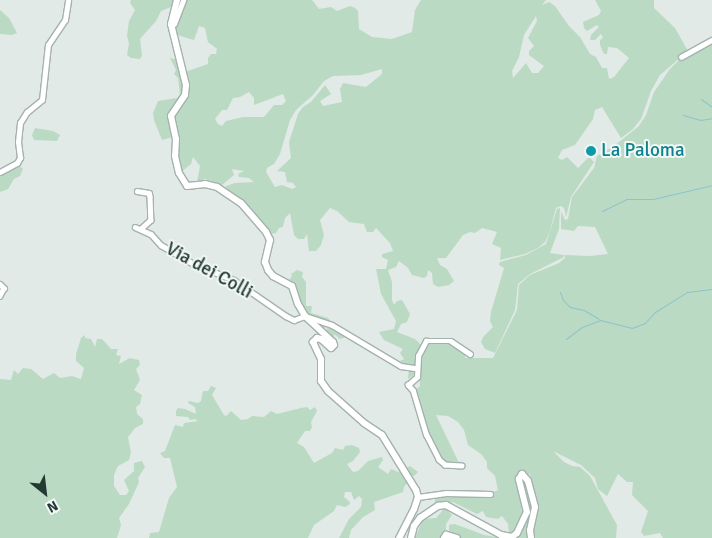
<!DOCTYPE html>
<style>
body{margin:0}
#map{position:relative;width:712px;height:538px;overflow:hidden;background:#e1eae6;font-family:Signika,sans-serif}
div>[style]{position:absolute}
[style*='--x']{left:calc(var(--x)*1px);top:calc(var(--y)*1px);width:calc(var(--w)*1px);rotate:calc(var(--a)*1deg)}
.green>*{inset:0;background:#bbdac3}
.stream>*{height:1px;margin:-0.5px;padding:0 0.5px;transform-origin:0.5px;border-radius:0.5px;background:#8bc4cd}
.roads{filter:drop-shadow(1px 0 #a4b2ad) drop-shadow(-1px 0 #a4b2ad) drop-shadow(0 1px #a4b2ad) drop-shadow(0 -1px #a4b2ad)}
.street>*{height:4.5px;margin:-2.25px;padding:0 2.25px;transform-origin:2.25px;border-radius:2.25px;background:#fff}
.secondary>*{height:6px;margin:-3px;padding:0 3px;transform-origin:3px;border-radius:3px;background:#fff}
.dots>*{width:14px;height:14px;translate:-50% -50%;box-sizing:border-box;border:2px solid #f1f7f4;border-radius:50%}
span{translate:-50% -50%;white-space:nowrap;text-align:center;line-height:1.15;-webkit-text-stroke:4px #f1f7f4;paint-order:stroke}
.culture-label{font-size:19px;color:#0d838f}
.left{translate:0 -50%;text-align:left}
.street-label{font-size:19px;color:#223a33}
.north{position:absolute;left:20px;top:468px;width:50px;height:50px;-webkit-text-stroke:4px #f1f7f4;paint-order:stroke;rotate:151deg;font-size:14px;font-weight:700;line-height:20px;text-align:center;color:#223a33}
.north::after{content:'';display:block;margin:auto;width:18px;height:22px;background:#223a33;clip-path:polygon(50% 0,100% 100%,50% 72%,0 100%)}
</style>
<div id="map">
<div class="green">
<i style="clip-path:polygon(evenodd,131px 0,312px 0,319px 9px,331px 7px,337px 11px,350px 6px,355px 8px,358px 11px,359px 29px,372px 37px,392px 39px,412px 32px,415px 10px,421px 0,546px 0,542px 5px,549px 2px,555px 6px,569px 26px,580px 37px,590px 54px,596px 57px,602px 68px,607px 68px,609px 79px,614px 77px,629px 58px,617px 48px,608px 47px,607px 54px,604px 54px,600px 45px,600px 40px,603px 38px,601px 34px,595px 40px,590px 40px,591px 35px,599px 27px,597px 25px,587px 31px,584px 28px,583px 22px,599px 15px,601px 11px,595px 0,654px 0,654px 8px,675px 28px,688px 51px,660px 75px,651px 91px,641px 119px,632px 130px,621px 138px,602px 107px,595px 110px,593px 119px,575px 145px,562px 150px,558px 158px,562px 160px,567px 157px,578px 168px,589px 157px,594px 162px,571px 197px,566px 217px,564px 208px,561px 206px,556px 208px,549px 234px,545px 242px,538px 248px,525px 254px,500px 260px,501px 248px,492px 244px,497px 232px,482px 228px,475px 233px,470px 232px,463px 235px,446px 258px,437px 258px,440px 265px,447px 269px,454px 281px,449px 285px,438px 287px,433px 284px,432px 273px,428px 270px,427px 276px,424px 278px,412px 275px,408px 268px,399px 261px,396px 267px,388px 270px,392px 282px,392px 300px,394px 305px,397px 301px,402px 300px,410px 314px,407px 322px,401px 324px,397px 332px,415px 339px,421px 345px,416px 356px,415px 374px,408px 379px,409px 369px,400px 361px,404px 359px,400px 353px,403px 349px,384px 340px,379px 332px,394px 329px,396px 321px,381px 294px,376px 269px,386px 269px,388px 260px,382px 257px,382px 254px,393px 251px,390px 243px,376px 228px,373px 232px,367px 232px,364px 224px,349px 222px,337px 211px,330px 208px,320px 220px,324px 235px,321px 245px,316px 251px,309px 251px,307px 234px,304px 239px,298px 239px,294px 235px,290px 213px,285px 218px,283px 227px,279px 228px,276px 233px,270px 234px,255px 220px,251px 207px,248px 207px,243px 200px,226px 190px,226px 186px,235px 183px,254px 182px,249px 178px,239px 177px,238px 174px,244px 171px,232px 169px,234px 175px,222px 185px,205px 179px,197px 182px,200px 166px,193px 157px,191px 164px,181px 172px,177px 162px,176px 136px,162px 140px,154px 120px,153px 113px,158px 101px,177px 98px,180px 95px,178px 78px,174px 74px,176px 70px,170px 58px,182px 61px,185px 72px,208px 64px,208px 58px,211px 54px,216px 54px,217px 49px,208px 42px,205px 28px,199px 26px,194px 40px,177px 35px,171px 7px,161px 11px,156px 21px,140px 39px,142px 56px,140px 59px,131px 58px,127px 55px,129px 43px,127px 36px,129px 21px,135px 10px,130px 3px,131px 0,536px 16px,537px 21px,528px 38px,534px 46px,529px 51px,529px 55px,544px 66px,538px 73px,532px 73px,526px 63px,513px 78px,512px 71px,519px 57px,524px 35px,536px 16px,131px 0,382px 69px,382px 74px,366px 87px,343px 83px,340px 89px,342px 102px,323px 106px,320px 101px,331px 94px,325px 85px,311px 102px,303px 107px,298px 114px,289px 142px,291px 158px,277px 171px,285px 172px,287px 182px,293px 183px,296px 187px,292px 189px,282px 185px,275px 187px,266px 172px,267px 168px,274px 164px,280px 154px,290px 120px,296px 110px,313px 95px,324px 81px,333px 76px,361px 75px,382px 69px,131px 0,249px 92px,254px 98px,254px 105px,283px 94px,286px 101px,282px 105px,274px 105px,264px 117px,243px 117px,226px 121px,222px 126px,218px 124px,215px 119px,222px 110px,227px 110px,233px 98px,240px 97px,249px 92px)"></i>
<i style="clip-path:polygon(0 10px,9px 18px,17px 33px,12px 35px,0 34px)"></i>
<i style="clip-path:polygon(evenodd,712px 41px,712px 538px,663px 538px,660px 533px,644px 536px,641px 532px,648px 511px,632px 495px,633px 482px,627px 482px,618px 474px,607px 496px,598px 489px,595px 478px,581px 465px,553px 451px,564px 462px,572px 466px,580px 467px,590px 476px,617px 525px,616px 538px,515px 538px,509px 535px,508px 524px,502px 516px,498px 519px,486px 517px,483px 511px,477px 514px,453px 502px,435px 505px,435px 495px,489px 494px,498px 490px,495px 476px,487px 468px,487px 462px,481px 454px,468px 445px,464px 430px,458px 422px,448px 416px,436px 415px,459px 463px,445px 464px,440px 460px,426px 428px,415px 391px,420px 386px,419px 357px,427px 342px,452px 342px,465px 354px,465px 358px,493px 358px,517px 310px,519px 285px,530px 275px,559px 263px,565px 258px,565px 255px,590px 256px,608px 254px,595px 227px,578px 226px,574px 231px,561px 229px,561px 211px,565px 220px,568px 219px,572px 197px,594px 168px,597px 156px,614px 146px,639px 126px,646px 115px,654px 92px,670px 69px,681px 58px,712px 41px,521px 473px,527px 476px,530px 474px,532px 486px,528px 498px,528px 516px,522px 517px,521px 473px)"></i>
<i style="clip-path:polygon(35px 128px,53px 131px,60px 135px,57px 141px,34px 140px,32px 135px)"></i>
<i style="clip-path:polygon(18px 165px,23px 169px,20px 176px,14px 179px,8px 189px,0 192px,0 175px)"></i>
<i style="clip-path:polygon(560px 208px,559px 229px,550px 253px,564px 255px,564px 257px,530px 274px,518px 284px,515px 310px,495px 353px,485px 349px,481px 342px,483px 337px,493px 327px,490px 321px,491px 312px,504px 268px,499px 265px,500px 262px,526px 255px,546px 244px,557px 209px)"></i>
<i style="clip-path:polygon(297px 270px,303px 272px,302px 277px,306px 282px,306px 306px,312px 306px,311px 313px,328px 318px,337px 329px,338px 326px,343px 328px,346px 337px,340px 339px,334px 334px,334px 338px,327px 332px,327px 326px,323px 329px,323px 324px,320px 323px,319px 326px,317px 323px,305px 321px,302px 318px,289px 280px,292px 276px,291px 274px)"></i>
<i style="clip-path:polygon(85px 335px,85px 338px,91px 339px,95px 347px,97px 339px,102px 339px,111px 349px,118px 349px,116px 355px,121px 356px,119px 364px,130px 358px,139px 360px,140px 365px,136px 369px,140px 380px,134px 390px,142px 395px,140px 404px,136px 407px,137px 414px,143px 419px,143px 424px,135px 428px,128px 437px,131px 453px,129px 460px,118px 466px,114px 475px,114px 486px,120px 495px,126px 495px,129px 491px,124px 480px,134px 471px,134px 463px,142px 461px,145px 467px,138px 478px,139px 482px,129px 504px,119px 518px,121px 525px,117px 538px,0 538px,0 379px,11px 380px,14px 370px,18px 374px,23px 368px,31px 369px,43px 379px,54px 373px,60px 378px,72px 376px,81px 379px,84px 368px,76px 361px,76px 354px,81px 338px)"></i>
<i style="clip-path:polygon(211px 386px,216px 388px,212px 395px,224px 415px,226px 416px,231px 411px,241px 420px,248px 419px,252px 416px,264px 417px,271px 411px,277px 414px,301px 408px,307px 407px,310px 410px,315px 407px,317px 411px,311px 422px,312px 427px,310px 431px,305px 431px,297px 443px,304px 447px,314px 463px,332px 453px,335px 448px,343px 450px,345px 446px,352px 445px,359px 448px,360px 452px,353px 461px,347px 464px,353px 472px,358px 471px,368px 461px,382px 457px,383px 460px,378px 467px,388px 474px,391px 469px,398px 472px,410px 466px,418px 472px,414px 476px,401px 474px,409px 481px,404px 487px,403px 492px,374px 502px,375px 510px,363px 517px,351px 530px,349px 538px,339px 538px,349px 519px,361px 507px,362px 499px,359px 496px,354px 500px,351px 492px,345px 492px,344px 497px,350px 502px,349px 505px,345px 507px,337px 505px,334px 511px,314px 525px,308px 538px,149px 538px,150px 533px,159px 532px,169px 498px,177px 487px,170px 458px,164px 458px,160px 453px,165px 451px,175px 425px,183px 427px,184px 423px,198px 421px,195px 419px,190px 420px,188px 417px,176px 416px,176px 411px,178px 408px,185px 409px,196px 414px,195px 407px,188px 403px,189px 401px,198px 403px,201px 401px,203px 391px,208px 391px)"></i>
<i style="clip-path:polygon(443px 510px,447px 510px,452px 515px,446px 524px,446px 538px,415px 538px,423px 519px,436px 518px)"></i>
<i style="clip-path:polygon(455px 524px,484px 535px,502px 538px,460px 538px,449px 531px,449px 525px)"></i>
</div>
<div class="stream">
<i style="--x:701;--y:99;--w:14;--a:36"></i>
<i style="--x:683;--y:115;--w:18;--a:16"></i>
<i style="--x:700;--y:120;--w:12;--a:-9"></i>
<i style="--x:602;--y:211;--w:28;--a:-26"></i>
<i style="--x:627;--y:199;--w:26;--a:0"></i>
<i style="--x:653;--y:199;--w:61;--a:-13.3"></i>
<i style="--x:560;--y:292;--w:9;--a:69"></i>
<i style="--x:563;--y:300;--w:10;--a:45"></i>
<i style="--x:570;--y:307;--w:14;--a:12"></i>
<i style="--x:584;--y:310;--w:17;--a:31"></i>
<i style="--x:566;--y:339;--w:20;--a:-37"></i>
<i style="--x:582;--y:327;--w:19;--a:-21"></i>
<i style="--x:600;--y:320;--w:33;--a:14"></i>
<i style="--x:632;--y:328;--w:14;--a:-21"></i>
<i style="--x:645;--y:323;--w:15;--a:-48"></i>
<i style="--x:655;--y:312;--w:38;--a:-32"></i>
<i style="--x:687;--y:292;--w:25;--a:-7"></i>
</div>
<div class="roads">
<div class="street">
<i style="--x:174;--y:24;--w:26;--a:-69"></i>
<i style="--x:681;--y:57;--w:35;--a:-29"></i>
<i style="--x:0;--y:172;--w:19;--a:-28"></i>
<i style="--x:17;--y:163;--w:6;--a:-59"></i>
<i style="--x:20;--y:158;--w:16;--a:-97"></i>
<i style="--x:18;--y:142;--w:19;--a:-84"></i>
<i style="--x:20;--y:123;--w:13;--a:-58"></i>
<i style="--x:27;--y:112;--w:19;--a:-39"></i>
<i style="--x:42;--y:100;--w:55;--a:-83.8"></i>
<i style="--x:48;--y:45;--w:30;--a:-56"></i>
<i style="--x:65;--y:20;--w:20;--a:-81"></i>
<i style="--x:137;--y:191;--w:12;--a:9"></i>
<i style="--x:149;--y:193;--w:3;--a:72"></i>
<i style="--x:150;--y:196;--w:24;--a:88"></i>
<i style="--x:151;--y:220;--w:13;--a:138"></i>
<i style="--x:135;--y:227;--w:17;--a:24"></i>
<i style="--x:151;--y:234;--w:15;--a:48"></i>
<i style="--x:161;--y:245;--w:38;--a:30"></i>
<i style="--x:194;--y:264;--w:43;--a:21.8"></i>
<i style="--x:234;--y:280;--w:63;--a:34.7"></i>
<i style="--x:286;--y:316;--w:9;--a:27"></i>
<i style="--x:294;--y:320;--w:12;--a:-20"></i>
<i style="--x:305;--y:316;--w:28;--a:18"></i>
<i style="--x:332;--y:325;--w:80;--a:30.7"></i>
<i style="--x:401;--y:366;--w:15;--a:8"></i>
<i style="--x:0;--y:284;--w:6;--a:45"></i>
<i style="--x:4;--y:288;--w:9;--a:117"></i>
<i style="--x:462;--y:466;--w:17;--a:-177"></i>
<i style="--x:445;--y:465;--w:8;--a:-140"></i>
<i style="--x:439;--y:460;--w:28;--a:-117"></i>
<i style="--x:426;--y:435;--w:46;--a:-106.5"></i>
<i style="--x:413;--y:391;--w:8;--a:-130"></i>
<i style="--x:408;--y:385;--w:12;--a:-42"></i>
<i style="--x:417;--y:377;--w:21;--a:-87"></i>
<i style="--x:418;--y:356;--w:17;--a:-62"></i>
<i style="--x:426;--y:341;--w:25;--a:0"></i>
<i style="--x:451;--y:341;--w:23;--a:34"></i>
<i style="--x:418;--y:497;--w:28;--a:-8"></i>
<i style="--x:446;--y:493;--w:44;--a:1.3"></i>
</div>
<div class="secondary">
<i style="--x:177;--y:0;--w:25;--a:104"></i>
<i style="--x:171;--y:24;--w:63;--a:76.2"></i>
<i style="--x:186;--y:85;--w:10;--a:96"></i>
<i style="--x:185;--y:95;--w:25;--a:124"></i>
<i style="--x:171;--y:116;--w:24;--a:78"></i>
<i style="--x:176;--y:139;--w:17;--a:93"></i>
<i style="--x:175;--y:156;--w:17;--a:77"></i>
<i style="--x:179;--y:173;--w:15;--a:58"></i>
<i style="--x:187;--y:186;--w:18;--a:-6"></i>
<i style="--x:205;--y:184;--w:12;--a:14"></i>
<i style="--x:217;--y:187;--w:29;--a:34"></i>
<i style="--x:241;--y:203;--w:38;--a:49"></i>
<i style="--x:266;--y:232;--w:9;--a:63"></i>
<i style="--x:270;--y:240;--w:23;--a:103"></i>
<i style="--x:265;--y:262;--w:9;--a:69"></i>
<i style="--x:268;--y:270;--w:8;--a:50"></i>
<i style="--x:273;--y:276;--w:21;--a:28"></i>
<i style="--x:292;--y:286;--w:19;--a:72"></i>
<i style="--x:298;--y:304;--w:14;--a:60"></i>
<i style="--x:305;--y:316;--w:38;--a:43"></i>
<i style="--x:333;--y:342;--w:3;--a:72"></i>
<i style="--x:334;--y:345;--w:4;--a:135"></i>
<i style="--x:331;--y:348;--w:13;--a:-138"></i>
<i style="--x:321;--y:339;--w:4;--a:-166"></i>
<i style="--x:317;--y:338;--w:6;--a:135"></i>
<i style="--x:313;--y:342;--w:19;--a:65"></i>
<i style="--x:321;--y:359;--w:22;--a:90"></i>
<i style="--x:321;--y:381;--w:12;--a:55"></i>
<i style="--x:328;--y:391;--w:48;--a:41.6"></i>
<i style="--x:364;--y:423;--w:22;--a:34"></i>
<i style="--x:382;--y:435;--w:65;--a:58.3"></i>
<i style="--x:416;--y:490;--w:7;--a:74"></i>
<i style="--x:418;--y:497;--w:13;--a:108"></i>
<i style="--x:414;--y:509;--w:33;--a:117"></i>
<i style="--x:411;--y:538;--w:12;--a:-76"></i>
<i style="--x:414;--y:526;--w:10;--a:-53"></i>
<i style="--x:420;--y:518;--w:22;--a:-34"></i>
<i style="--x:438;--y:506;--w:8;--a:-7"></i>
<i style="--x:446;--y:505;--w:63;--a:28.6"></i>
<i style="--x:501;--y:535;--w:11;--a:10"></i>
<i style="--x:512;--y:537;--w:6;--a:-39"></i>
<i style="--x:517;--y:533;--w:23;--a:-65"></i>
<i style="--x:527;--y:512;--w:34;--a:-104"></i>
<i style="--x:519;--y:479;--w:6;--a:-59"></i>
<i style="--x:522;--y:474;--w:9;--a:49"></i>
<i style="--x:528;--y:481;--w:27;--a:75"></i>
<i style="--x:535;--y:507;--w:24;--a:102"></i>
<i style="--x:530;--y:530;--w:8;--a:83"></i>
<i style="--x:444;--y:538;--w:4;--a:-56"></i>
<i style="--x:446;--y:535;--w:11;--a:15"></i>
</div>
</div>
<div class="dots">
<i style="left:591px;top:151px;background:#0f9aa8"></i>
</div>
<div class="culture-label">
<span class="left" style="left:601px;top:151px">La Paloma</span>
</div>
<div class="street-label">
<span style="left:209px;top:271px;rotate:29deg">Via dei Colli</span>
</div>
<div class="north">N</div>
</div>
